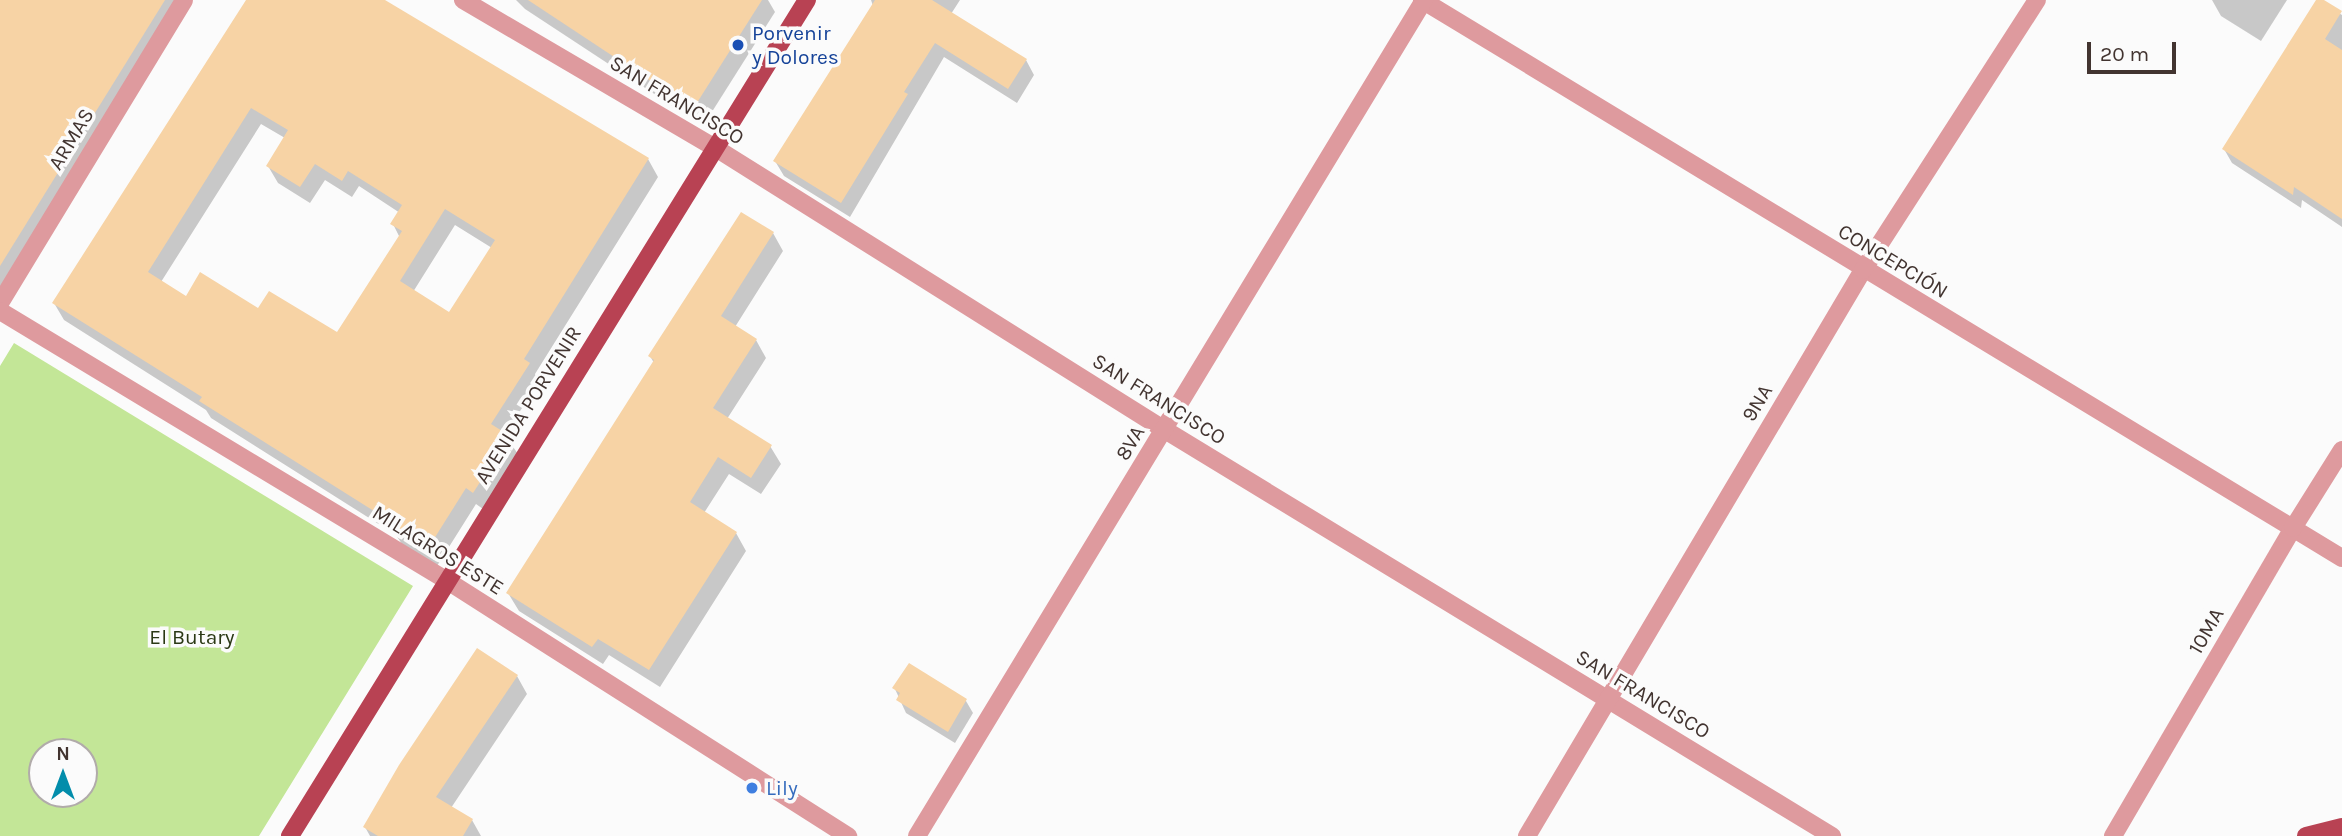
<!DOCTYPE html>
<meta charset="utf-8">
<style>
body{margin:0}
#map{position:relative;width:2342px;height:836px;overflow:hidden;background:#fbfbfb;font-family:Karla,sans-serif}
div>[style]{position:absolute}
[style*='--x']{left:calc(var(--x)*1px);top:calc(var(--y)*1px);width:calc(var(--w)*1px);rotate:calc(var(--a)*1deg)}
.green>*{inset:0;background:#c3e697}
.shadow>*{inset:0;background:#0003}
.building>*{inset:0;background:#f7d3a5}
.minor>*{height:18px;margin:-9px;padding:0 9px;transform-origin:9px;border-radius:9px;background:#de9a9e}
.major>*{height:18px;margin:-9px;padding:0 9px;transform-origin:9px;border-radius:9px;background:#b84253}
.dots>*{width:19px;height:19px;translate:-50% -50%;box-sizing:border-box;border:4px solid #fbfbfb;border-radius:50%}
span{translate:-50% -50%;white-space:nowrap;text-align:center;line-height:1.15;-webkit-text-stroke:7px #fbfbfb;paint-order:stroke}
.transit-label{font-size:21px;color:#164399}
.left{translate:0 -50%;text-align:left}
.street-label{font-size:21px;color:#423430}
.park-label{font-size:21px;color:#2a3814}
.shop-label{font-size:21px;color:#366cbe}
.north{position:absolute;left:28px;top:738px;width:70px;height:70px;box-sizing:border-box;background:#fbfbfb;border:2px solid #b1abaa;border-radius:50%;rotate:0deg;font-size:19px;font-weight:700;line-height:28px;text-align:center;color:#423430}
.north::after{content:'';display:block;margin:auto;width:24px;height:32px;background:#028dab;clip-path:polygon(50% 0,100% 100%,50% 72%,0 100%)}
.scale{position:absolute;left:2087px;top:42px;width:89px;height:32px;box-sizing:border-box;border:4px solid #423430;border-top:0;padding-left:9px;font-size:21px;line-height:24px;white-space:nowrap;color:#423430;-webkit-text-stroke:5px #fbfbfb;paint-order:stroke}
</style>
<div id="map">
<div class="green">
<i style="clip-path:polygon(evenodd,14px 343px,413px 586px,259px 836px,0 836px,0 366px,14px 343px,84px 752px,84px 794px,42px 794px,42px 752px,84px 752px)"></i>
</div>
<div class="shadow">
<i style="clip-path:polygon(0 0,184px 0,0 287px)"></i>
<i style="clip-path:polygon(evenodd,248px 0,382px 0,648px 159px,658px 177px,535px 374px,539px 381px,505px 435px,518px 454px,483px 509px,476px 504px,437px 566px,402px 544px,396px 535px,211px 418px,206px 410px,64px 320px,54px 303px,248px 0,261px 124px,285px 138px,268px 166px,278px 183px,310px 203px,325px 180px,352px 197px,359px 186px,400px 213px,393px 224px,400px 238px,337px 335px,259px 311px,186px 298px,161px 282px,261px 124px,248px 0,455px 225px,492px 248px,450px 314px,413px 292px,455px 225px)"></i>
<i style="clip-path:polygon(516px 0,768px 0,775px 12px,703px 126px,525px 9px)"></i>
<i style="clip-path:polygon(871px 0,960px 0,951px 14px,1026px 60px,1034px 75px,1017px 103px,944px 57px,850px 217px,784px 176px,775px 161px,873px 6px)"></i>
<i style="clip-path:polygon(2212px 0,2287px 0,2261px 41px,2221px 16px)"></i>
<i style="clip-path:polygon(2318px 0,2342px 15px,2342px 227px,2302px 200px,2301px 208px,2232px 163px,2224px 149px)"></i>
<i style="clip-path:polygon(773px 233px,783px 251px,735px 327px,756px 340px,766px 358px,727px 419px,770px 446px,781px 464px,761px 494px,729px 474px,704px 513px,736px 533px,746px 551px,660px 687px,609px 655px,603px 664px,519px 611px,508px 593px,654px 363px,650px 356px)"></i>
<i style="clip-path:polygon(517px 676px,527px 694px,451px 808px,472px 820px,481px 836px,370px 836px,365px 827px)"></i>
<i style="clip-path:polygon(895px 689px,966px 701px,973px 713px,955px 743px,906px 713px)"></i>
</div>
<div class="building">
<i style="clip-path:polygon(0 0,165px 0,0 266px)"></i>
<i style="clip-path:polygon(evenodd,246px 0,385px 0,649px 158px,524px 359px,530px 363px,491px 424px,510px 436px,473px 493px,466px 488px,427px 550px,390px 527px,393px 523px,199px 401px,202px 397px,52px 303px,246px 0,251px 108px,288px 130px,266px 166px,300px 187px,315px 164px,342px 181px,348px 171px,402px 205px,390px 224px,402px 231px,337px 332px,269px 291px,258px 308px,200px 272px,186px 296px,148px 272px,251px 108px,246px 0,445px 209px,495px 240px,449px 312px,400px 281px,445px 209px)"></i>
<i style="clip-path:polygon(528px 0,762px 0,693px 109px)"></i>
<i style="clip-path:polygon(875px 0,932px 0,1027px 59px,1008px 89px,935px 43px,904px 92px,908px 94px,841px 203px,773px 161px)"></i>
<i style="clip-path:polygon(2316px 0,2324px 0,2342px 11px,2325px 39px,2342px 50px,2342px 219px,2294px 187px,2293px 195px,2222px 149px)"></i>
<i style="clip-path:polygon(741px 212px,774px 232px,721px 316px,757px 339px,713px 408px,772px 445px,751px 478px,718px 457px,690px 502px,737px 532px,649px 670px,598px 639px,592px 647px,506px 593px,654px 360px,648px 356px)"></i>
<i style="clip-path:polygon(477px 648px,518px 675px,436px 797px,473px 819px,463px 836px,378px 836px,363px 827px,399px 765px)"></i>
<i style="clip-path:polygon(909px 663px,967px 699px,948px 732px,896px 700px,900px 693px,892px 688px)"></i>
</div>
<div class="minor">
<i style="--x:463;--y:0;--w:291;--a:30.4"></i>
<i style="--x:714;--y:147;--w:532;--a:32.11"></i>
<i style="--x:1165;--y:430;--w:781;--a:31.33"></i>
<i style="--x:1422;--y:0;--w:1076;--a:31.24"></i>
<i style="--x:0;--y:303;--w:354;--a:-58.7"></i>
<i style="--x:0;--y:311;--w:521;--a:31.1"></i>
<i style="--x:446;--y:580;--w:477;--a:32.5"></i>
<i style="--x:917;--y:836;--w:978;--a:-58.76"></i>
<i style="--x:1527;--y:836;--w:658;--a:-59.3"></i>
<i style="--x:1863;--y:270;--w:321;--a:-57.2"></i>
<i style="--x:2113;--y:836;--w:357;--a:-59.7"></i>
<i style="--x:2293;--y:528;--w:92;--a:-57.9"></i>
</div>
<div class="major">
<i style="--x:290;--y:836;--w:983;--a:-58.27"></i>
<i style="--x:2306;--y:836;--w:37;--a:-14"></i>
</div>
<div class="dots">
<i style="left:738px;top:45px;background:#1a4fb4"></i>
<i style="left:752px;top:788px;background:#3f7fe0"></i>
</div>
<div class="transit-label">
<span class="left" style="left:752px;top:45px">Porvenir<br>y Dolores</span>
</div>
<div class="street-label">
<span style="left:677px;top:100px;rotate:31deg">SAN FRANCISCO</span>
<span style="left:71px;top:139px;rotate:-59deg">ARMAS</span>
<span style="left:1893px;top:261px;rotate:31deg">CONCEPCIÓN</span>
<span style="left:1159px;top:399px;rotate:32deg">SAN FRANCISCO</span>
<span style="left:1757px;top:403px;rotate:-59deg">9NA</span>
<span style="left:528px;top:405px;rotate:-58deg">AVENIDA PORVENIR</span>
<span style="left:1130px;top:443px;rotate:-59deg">8VA</span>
<span style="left:438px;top:550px;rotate:32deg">MILAGROS ESTE</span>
<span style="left:2206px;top:631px;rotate:-60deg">10MA</span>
<span style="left:1643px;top:694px;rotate:31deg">SAN FRANCISCO</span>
</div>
<div class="park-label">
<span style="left:192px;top:637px">El Butary</span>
</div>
<div class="shop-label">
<span class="left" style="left:766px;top:788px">Lily</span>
</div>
<div class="north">N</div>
<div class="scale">20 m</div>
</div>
